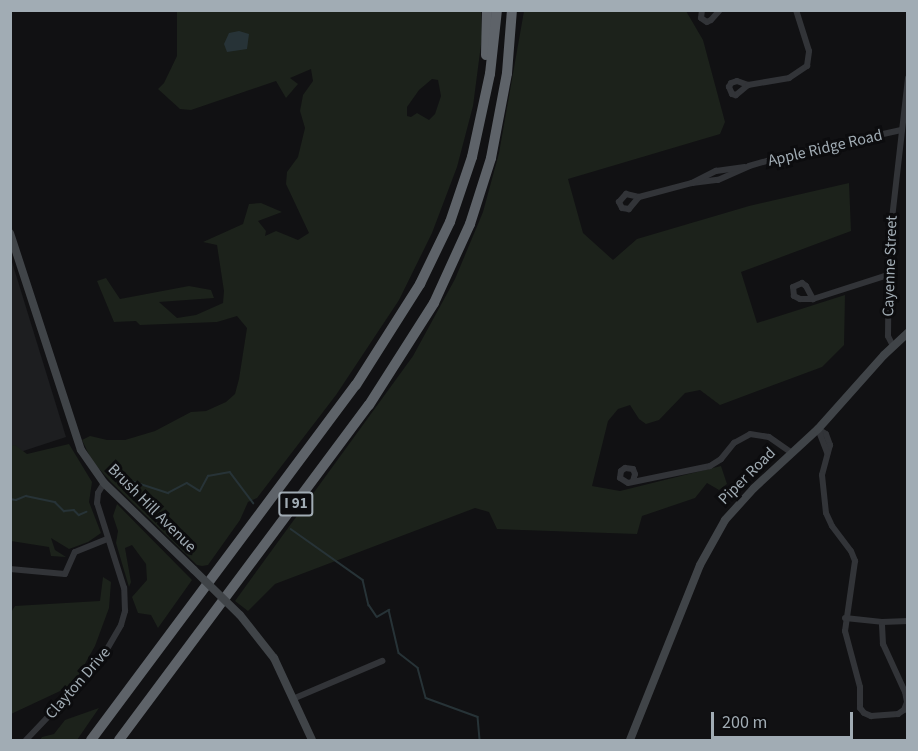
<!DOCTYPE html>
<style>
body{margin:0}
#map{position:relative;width:918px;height:751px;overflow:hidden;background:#111113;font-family:"Source Sans 3",sans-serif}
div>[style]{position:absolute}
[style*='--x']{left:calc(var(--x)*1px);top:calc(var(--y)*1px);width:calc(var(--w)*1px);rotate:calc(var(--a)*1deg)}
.built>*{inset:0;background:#1d1e20}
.green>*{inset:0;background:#1c221b}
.water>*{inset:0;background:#273337}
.stream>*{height:1.5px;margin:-0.75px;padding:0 0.75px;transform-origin:0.75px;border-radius:0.75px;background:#273337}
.street>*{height:6px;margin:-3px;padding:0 3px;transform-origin:3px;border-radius:3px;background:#323438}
.secondary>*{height:8px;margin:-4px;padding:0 4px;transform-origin:4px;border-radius:4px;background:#404448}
.highway>*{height:10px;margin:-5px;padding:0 5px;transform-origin:5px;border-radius:5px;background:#5e6369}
.secondary-bridge>*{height:8px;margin:-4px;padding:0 4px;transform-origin:4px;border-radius:4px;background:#404448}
span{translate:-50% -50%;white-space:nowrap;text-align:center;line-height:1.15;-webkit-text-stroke:6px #0c0c0e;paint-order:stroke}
.shield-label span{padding:2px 4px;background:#0c0c0e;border:2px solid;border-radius:4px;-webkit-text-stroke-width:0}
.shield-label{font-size:15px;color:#a1acb4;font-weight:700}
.street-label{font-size:16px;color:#a1acb4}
.frame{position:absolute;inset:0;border:12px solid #a1acb4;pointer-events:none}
.scale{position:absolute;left:711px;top:712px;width:142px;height:27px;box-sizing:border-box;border:3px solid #a1acb4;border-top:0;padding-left:8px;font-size:18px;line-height:21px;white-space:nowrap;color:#a1acb4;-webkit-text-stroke:4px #0c0c0e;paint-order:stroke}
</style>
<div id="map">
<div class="built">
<i style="clip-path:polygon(12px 262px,66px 437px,11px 455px,10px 263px)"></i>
</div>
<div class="green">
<i style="clip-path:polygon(evenodd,177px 11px,481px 11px,482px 37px,473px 106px,457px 167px,432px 233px,399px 300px,336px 395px,257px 498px,248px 502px,240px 520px,208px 565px,202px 566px,197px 565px,111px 482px,92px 461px,82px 440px,90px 436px,107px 440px,125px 440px,155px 431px,191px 412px,206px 411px,226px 402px,235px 394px,239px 379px,247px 328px,237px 316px,217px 322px,140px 325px,136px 321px,114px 322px,97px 281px,106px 278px,120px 299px,189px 286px,211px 290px,214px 298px,159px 302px,177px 318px,196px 315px,223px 303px,224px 291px,217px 245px,203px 242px,243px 224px,249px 204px,261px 203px,282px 212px,258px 221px,266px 231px,265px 236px,276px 231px,298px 240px,309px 233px,286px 184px,287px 172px,298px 157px,305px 128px,300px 111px,303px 95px,313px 81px,311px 69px,290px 78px,298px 84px,286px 98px,276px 81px,191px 110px,180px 109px,158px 89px,164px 83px,177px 56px,177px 11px,432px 79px,438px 80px,441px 96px,435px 114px,429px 120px,417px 113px,411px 117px,407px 116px,407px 107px,419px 90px,432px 79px)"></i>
<i style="clip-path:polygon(524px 11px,686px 11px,703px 40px,725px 122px,720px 134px,568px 179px,583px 233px,613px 260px,637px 239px,749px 206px,849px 183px,851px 231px,741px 272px,757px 323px,845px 295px,844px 345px,822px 367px,720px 405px,700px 390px,685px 393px,659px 420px,646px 424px,639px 419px,630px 405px,618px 409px,608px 421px,592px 486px,620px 491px,721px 466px,727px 484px,719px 490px,707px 483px,695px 498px,642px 516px,637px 534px,497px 529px,489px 512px,475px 508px,275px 584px,248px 611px,235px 601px,413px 356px,455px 279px,483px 212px,499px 153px)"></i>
<i style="clip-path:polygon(69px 444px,92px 482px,89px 502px,101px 533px,88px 542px,69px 549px,51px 538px,55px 550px,66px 557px,51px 556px,49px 547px,11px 541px,10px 446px,15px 445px,27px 454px)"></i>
<i style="clip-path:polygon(117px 504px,192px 580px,158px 628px,151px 615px,138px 613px,132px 597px,147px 580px,146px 564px,132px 545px,125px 548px,131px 582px,129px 587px,116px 543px,118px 531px,113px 516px)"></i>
<i style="clip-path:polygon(103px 577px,111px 582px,109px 608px,95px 646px,73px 685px,11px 714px,10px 614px,15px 606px,100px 601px)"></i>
<i style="clip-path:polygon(99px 708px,77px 740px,40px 740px,42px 737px,54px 734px,65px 720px)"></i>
</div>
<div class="water">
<i style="clip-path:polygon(239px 31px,249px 34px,247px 49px,227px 52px,224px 44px,229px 33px)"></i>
</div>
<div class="stream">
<i style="--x:119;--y:477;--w:52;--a:18.1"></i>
<i style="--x:168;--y:493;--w:21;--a:-28"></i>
<i style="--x:187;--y:483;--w:15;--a:32"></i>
<i style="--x:200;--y:491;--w:17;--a:-62"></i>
<i style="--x:208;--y:476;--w:22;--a:-10"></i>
<i style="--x:230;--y:472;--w:39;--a:53"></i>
<i style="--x:10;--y:499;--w:6;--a:9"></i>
<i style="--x:16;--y:500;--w:11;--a:-22"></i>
<i style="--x:26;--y:496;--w:30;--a:12"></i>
<i style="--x:55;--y:502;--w:13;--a:45"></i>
<i style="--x:64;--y:511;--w:10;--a:-6"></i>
<i style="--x:74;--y:510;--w:7;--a:45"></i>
<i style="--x:79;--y:515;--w:8;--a:-23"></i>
<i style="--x:291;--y:529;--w:88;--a:35.3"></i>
<i style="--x:363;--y:580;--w:26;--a:77"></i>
<i style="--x:369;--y:605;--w:14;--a:56"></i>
<i style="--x:377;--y:617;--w:14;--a:-30"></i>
<i style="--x:389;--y:610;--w:44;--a:76.9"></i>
<i style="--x:399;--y:653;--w:24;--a:38"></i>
<i style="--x:418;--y:668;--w:31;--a:75"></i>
<i style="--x:426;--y:698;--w:55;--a:20.1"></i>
<i style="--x:478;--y:717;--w:23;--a:85"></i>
</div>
<div class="street">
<i style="--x:702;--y:10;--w:8;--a:97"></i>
<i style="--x:701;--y:18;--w:7;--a:34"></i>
<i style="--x:707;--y:22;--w:4;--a:-27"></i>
<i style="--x:711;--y:20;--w:12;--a:-48"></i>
<i style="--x:737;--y:81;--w:12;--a:20"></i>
<i style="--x:748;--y:85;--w:16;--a:140"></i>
<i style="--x:736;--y:95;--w:4;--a:-166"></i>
<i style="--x:732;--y:94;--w:8;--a:-113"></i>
<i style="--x:729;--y:87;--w:4;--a:-63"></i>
<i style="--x:731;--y:83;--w:6;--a:-18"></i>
<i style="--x:748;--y:85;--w:42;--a:-9.7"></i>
<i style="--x:789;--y:78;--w:22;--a:-34"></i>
<i style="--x:807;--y:66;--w:15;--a:-82"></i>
<i style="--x:809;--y:51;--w:43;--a:-107.6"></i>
<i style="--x:692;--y:183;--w:26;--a:-7"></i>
<i style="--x:718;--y:180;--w:34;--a:-24"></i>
<i style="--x:749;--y:166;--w:36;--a:-16"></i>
<i style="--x:784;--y:156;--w:120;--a:-12.5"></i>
<i style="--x:626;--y:194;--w:13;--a:13"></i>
<i style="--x:639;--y:197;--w:16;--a:130"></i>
<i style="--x:629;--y:209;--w:7;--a:-172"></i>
<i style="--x:622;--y:208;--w:7;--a:-117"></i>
<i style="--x:619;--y:202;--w:11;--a:-49"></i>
<i style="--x:639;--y:197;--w:55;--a:-14.8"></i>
<i style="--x:692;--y:183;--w:27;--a:-27"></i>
<i style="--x:716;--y:171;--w:29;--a:-8"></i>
<i style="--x:802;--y:283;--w:5;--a:37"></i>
<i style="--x:806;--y:286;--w:15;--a:62"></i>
<i style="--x:813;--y:299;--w:13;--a:180"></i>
<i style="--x:800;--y:299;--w:7;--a:-153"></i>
<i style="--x:794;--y:296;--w:9;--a:-96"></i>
<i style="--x:793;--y:287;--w:10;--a:-24"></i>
<i style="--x:813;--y:299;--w:79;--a:-17.7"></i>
<i style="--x:893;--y:346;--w:11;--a:-117"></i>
<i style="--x:888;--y:336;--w:91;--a:-89.4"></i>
<i style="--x:889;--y:245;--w:168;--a:-83.5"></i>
<i style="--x:818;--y:429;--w:9;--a:32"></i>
<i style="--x:826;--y:434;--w:12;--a:70"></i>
<i style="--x:830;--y:445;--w:31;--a:105"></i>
<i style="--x:822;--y:475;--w:38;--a:84"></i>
<i style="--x:826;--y:513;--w:14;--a:65"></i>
<i style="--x:832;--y:526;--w:31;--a:53"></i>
<i style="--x:851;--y:551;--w:11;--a:68"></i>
<i style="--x:855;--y:561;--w:71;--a:98.1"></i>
<i style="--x:845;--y:631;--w:58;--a:75"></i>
<i style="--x:860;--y:687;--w:21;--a:90"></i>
<i style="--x:860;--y:708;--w:6;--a:51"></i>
<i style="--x:864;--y:713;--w:8;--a:23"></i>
<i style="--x:871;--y:716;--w:27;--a:-4"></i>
<i style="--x:898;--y:714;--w:7;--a:-34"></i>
<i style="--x:904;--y:710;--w:9;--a:-69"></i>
<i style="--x:907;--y:702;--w:10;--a:-101"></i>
<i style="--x:905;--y:692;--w:53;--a:-114.6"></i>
<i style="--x:883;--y:644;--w:22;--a:-93"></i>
<i style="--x:818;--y:429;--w:26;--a:69"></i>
<i style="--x:633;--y:481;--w:7;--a:-74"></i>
<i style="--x:635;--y:474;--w:5;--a:-112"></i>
<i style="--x:633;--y:469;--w:8;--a:-173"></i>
<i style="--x:625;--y:468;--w:5;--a:143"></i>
<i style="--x:621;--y:471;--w:7;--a:98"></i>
<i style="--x:620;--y:478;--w:9;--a:32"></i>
<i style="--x:628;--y:483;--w:84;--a:-11.7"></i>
<i style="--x:710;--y:466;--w:13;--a:-32"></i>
<i style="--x:721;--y:459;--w:21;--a:-51"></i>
<i style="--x:734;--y:443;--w:18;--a:-29"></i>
<i style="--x:750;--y:434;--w:19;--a:9"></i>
<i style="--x:769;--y:437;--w:28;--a:35"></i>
<i style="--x:10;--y:569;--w:55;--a:5.2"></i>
<i style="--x:65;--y:574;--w:24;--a:-66"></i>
<i style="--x:75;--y:552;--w:35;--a:-22"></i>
<i style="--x:845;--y:618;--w:37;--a:6"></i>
<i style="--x:882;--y:622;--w:26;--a:-2"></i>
<i style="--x:295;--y:698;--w:95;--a:-23"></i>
<i style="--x:26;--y:740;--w:106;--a:-46.5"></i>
<i style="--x:99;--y:663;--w:44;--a:-59.9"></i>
<i style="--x:121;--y:625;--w:15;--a:-74"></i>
<i style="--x:125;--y:611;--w:23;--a:-92"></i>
<i style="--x:124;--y:588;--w:89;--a:-107.6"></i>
<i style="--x:97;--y:503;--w:10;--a:-84"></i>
<i style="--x:98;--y:493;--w:12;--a:-59"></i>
</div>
<div class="secondary">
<i style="--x:10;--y:233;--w:228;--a:71.9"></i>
<i style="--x:81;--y:450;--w:40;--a:55.1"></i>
<i style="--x:104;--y:483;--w:125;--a:44"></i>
<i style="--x:240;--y:615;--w:55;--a:51.7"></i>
<i style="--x:274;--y:658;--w:90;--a:65.1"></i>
<i style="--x:630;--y:740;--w:188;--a:-68.2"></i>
<i style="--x:700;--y:565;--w:51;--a:-60.9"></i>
<i style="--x:725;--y:520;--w:43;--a:-47.8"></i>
<i style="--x:754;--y:488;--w:87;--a:-42.7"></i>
<i style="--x:818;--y:429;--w:99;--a:-48.3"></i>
<i style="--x:884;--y:355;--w:33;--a:-43"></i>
</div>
<div class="highway">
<i style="--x:486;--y:55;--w:45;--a:-88.7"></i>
<i style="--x:91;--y:740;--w:443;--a:-53.3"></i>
<i style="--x:356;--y:385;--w:120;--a:-57.6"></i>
<i style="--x:420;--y:284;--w:69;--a:-64.2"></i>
<i style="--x:450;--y:222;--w:69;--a:-71.3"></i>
<i style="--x:472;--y:157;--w:85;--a:-77.8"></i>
<i style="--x:490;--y:74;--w:64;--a:-83.8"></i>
<i style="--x:119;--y:740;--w:418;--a:-53.3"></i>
<i style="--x:369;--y:405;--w:121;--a:-57.5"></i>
<i style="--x:434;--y:303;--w:87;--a:-65.5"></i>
<i style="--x:470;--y:224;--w:69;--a:-72.3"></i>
<i style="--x:491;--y:158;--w:86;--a:-79.3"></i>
<i style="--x:507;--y:73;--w:63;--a:-85.5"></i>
</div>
<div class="secondary-bridge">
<i style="--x:194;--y:570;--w:64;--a:44.4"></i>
</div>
<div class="shield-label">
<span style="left:296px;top:504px">I 91</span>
</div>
<div class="street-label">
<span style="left:825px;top:148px;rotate:-13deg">Apple Ridge Road</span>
<span style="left:890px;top:266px;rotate:-88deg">Cayenne Street</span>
<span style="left:747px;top:476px;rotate:-45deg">Piper Road</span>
<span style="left:152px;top:508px;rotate:45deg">Brush Hill Avenue</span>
<span style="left:78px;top:683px;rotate:-49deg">Clayton Drive</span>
</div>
<div class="frame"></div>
<div class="scale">200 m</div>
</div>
